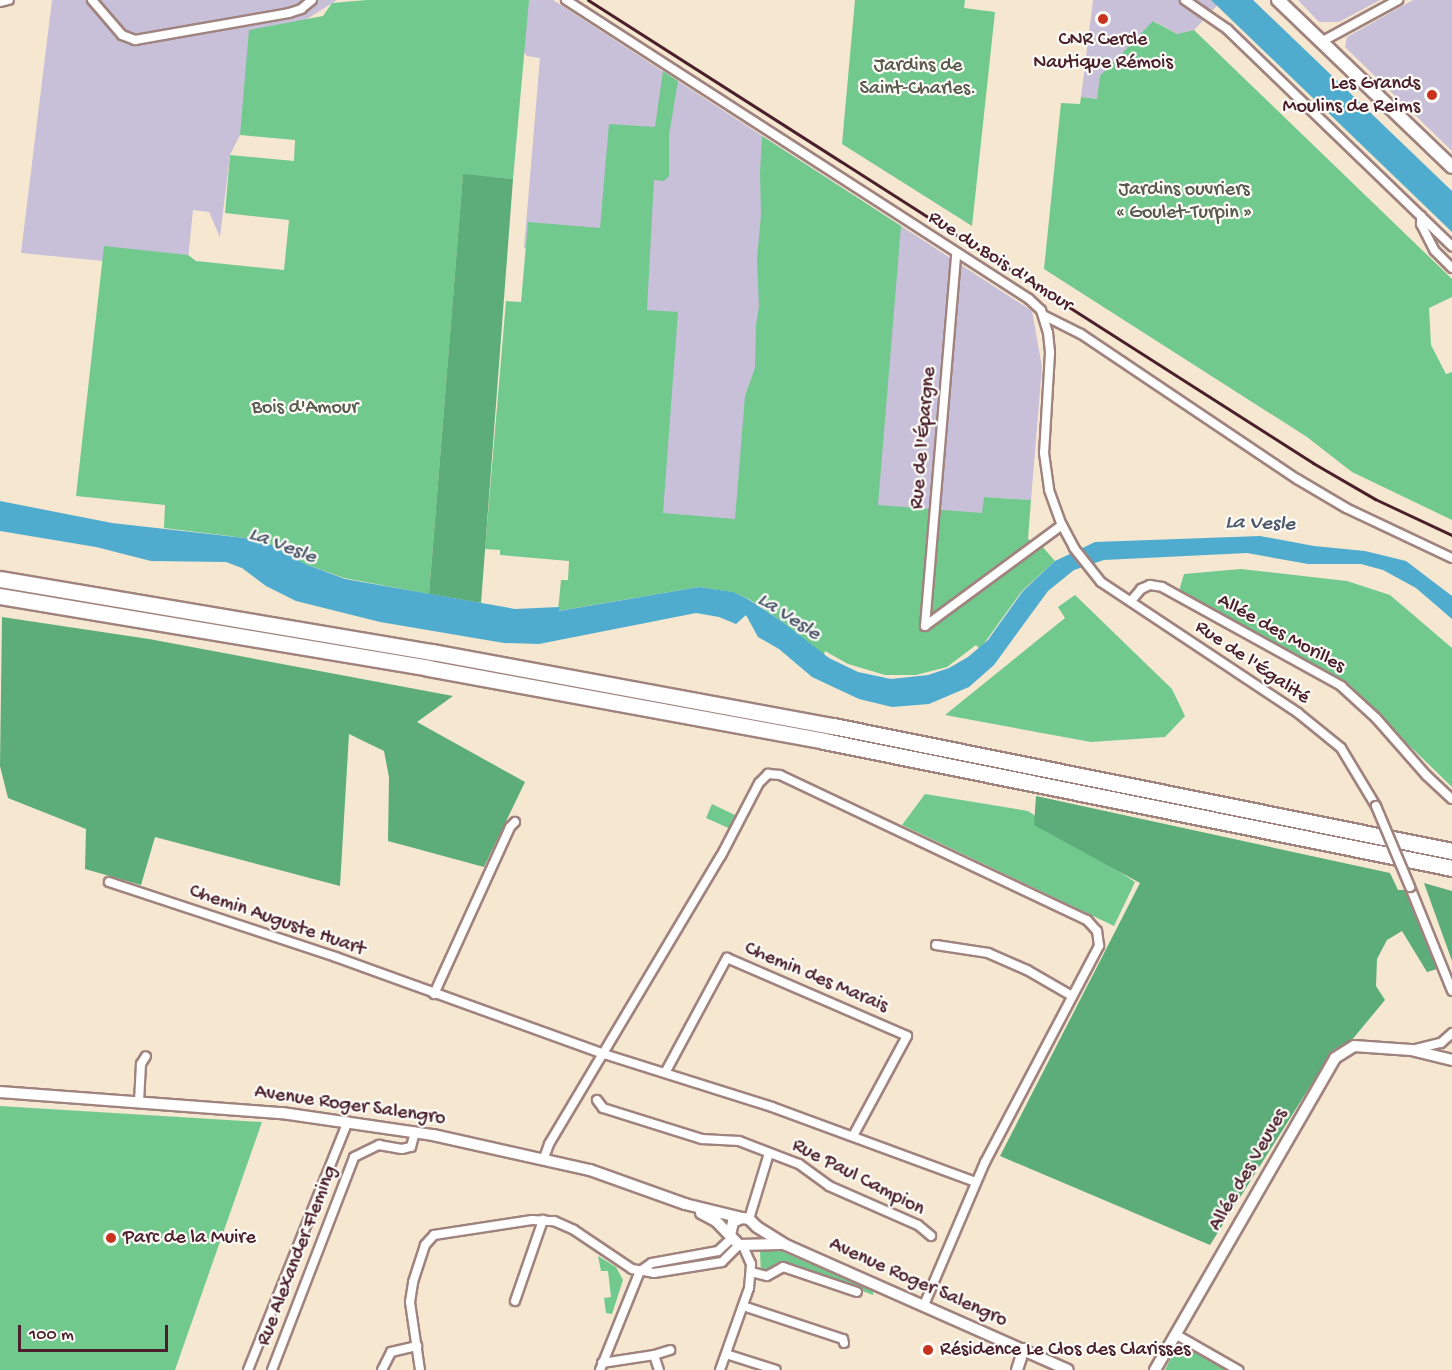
<!DOCTYPE html>
<meta charset="utf-8">
<style>
body{margin:0}
#map{position:relative;width:1452px;height:1370px;overflow:hidden;background:#f6e7d1;font-family:"Gochi Hand",sans-serif}
div>[style]{position:absolute}
[style*='--x']{left:calc(var(--x)*1px);top:calc(var(--y)*1px);width:calc(var(--w)*1px);rotate:calc(var(--a)*1deg)}
.industrial>*{inset:0;background:#c8bfd8}
.green>*{inset:0;background:#71c98e}
.forest>*{inset:0;background:#5cad79}
.water>*{inset:0;background:#50acce}
.roads{filter:drop-shadow(2px 0 #a0837e) drop-shadow(-2px 0 #a0837e) drop-shadow(0 2px #a0837e) drop-shadow(0 -2px #a0837e)}
.minor>*{height:8px;margin:-4px;padding:0 4px;transform-origin:4px;border-radius:4px;background:#fff}
.tertiary>*{height:10px;margin:-5px;padding:0 5px;transform-origin:5px;border-radius:5px;background:#fff}
.secondary>*{height:12px;margin:-6px;padding:0 6px;transform-origin:6px;border-radius:6px;background:#fff}
.motorway>*{height:15px;margin:-7.5px;padding:0 7.5px;transform-origin:7.5px;border-radius:7.5px;background:#fff}
.rail>*{height:3px;margin:-1.5px;padding:0 1.5px;transform-origin:1.5px;border-radius:1.5px;background:#4a1f2b}
.bridges{filter:drop-shadow(2px 0 #a0837e) drop-shadow(-2px 0 #a0837e) drop-shadow(0 2px #a0837e) drop-shadow(0 -2px #a0837e)}
.minor-bridge>*{height:8px;margin:-4px;padding:0 4px;transform-origin:4px;border-radius:4px;background:#fff}
.dots>*{width:16px;height:16px;translate:-50% -50%;box-sizing:border-box;border:3px solid #fdfcf7;border-radius:50%}
span{translate:-50% -50%;white-space:nowrap;text-align:center;line-height:1.15;-webkit-text-stroke:4.5px #fdfcf7;paint-order:stroke}
.poi-label{font-size:20px;color:#4a1f2b}
.right{translate:-100% -50%;text-align:right}
.left{translate:0 -50%;text-align:left}
.park-label{font-size:20px;color:#585a4e}
.street-label{font-size:20px;color:#4a1f2b}
.water-label{font-size:21px;color:#4c576c;font-style:italic}
.scale{position:absolute;left:18px;top:1325px;width:150px;height:27px;box-sizing:border-box;border:3px solid #4a1f2b;border-top:0;padding-left:8px;font-size:18px;line-height:21px;white-space:nowrap;color:#4a1f2b;-webkit-text-stroke:4px #fdfcf7;paint-order:stroke}
</style>
<div id="map">
<div class="industrial">
<i style="clip-path:polygon(52px 0,337px 0,307px 19px,240px 135px,230px 155px,220px 237px,209px 212px,193px 210px,187px 269px,21px 253px)"></i>
<i style="clip-path:polygon(479px 0,553px 0,1032px 311px,1042px 367px,1031px 500px,984px 497px,983px 513px,737px 534px,660px 514px,590px 308px,595px 254px,524px 248px,540px 58px,527px 56px)"></i>
<i style="clip-path:polygon(1093px 0,1222px 0,1194px 30px,1177px 34px,1154px 21px,1098px 99px,1081px 97px)"></i>
<i style="clip-path:polygon(1298px 0,1380px 0,1339px 22px,1319px 22px)"></i>
<i style="clip-path:polygon(1413px 0,1452px 0,1452px 151px,1345px 47px,1347px 37px)"></i>
</div>
<div class="green">
<i style="clip-path:polygon(367px 0,529px 0,513px 179px,463px 175px,429px 594px,344px 578px,305px 564px,263px 540px,164px 528px,165px 505px,76px 496px,104px 246px,188px 255px,196px 261px,284px 270px,289px 220px,225px 213px,230px 155px,294px 161px,295px 140px,240px 135px,249px 30px,323px 16px,332px 3px)"></i>
<i style="clip-path:polygon(855px 0,965px 0,964px 8px,995px 12px,972px 226px,842px 144px)"></i>
<i style="clip-path:polygon(1153px 21px,1177px 34px,1194px 30px,1452px 279px,1452px 297px,1429px 308px,1431px 345px,1446px 374px,1452px 372px,1452px 520px,1352px 472px,1307px 437px,1044px 269px,1061px 103px,1080px 104px,1081px 97px,1097px 99px,1100px 76px)"></i>
<i style="clip-path:polygon(663px 71px,678px 81px,669px 135px,669px 176px,664px 181px,654px 180px,647px 310px,678px 312px,663px 513px,735px 519px,745px 396px,755px 368px,756px 325px,759px 306px,757px 259px,761px 215px,760px 173px,762px 136px,901px 226px,878px 505px,982px 513px,984px 497px,1031px 500px,1028px 539px,1041px 545px,1055px 561px,1022px 591px,980px 649px,976px 645px,947px 667px,916px 675px,885px 675px,848px 664px,825px 651px,824px 655px,784px 623px,749px 599px,732px 592px,699px 587px,558px 611px,561px 580px,568px 580px,569px 561px,500px 555px,500px 550px,485px 549px,506px 301px,521px 302px,528px 222px,600px 228px,609px 124px,655px 127px)"></i>
<i style="clip-path:polygon(1241px 569px,1347px 581px,1390px 595px,1452px 648px,1452px 787px,1348px 686px,1318px 666px,1179px 591px,1184px 574px)"></i>
<i style="clip-path:polygon(1075px 595px,1172px 689px,1185px 716px,1165px 737px,1091px 742px,945px 715px,1065px 618px,1058px 607px)"></i>
<i style="clip-path:polygon(925px 794px,1028px 811px,1135px 882px,1114px 926px,902px 825px)"></i>
<i style="clip-path:polygon(712px 804px,739px 817px,733px 830px,706px 818px)"></i>
<i style="clip-path:polygon(0 1106px,262px 1122px,175px 1370px,0 1370px)"></i>
<i style="clip-path:polygon(767px 1248px,774px 1248px,873px 1291px,873px 1295px,788px 1263px,780px 1263px,768px 1274px,761px 1273px,760px 1251px)"></i>
<i style="clip-path:polygon(598px 1256px,616px 1267px,623px 1280px,612px 1314px,606px 1313px,604px 1298px,611px 1297px,608px 1271px,601px 1271px)"></i>
<i style="clip-path:polygon(1178px 1343px,1235px 1370px,1165px 1370px)"></i>
</div>
<div class="forest">
<i style="clip-path:polygon(463px 174px,513px 179px,481px 603px,429px 594px)"></i>
<i style="clip-path:polygon(2px 617px,149px 639px,453px 696px,417px 722px,525px 782px,484px 867px,388px 841px,389px 777px,384px 751px,349px 734px,340px 886px,155px 837px,141px 885px,85px 869px,86px 829px,8px 798px,0 766px)"></i>
<i style="clip-path:polygon(1036px 796px,1390px 873px,1398px 890px,1405px 890px,1437px 969px,1427px 972px,1402px 931px,1387px 940px,1377px 959px,1376px 986px,1385px 1000px,1351px 1041px,1333px 1050px,1210px 1245px,1000px 1156px,1140px 883px,1034px 825px)"></i>
<i style="clip-path:polygon(1424px 883px,1452px 891px,1452px 961px)"></i>
</div>
<div class="water">
<i style="clip-path:polygon(1211px 0,1253px 0,1452px 191px,1452px 232px)"></i>
<i style="clip-path:polygon(0 501px,112px 523px,263px 540px,305px 564px,345px 579px,515px 609px,559px 607px,559px 611px,699px 587px,733px 592px,748px 599px,784px 623px,829px 658px,858px 672px,891px 679px,928px 675px,949px 668px,968px 657px,988px 640px,1023px 591px,1055px 561px,1095px 542px,1260px 536px,1314px 546px,1365px 551px,1406px 561px,1452px 596px,1452px 619px,1416px 588px,1383px 570px,1361px 564px,1308px 564px,1247px 553px,1104px 560px,1074px 570px,1048px 591px,994px 665px,969px 687px,929px 704px,892px 707px,859px 699px,812px 677px,779px 649px,758px 637px,746px 615px,736px 624px,719px 617px,696px 613px,539px 644px,504px 643px,380px 622px,296px 601px,266px 586px,242px 568px,226px 562px,151px 561px,96px 547px,0 531px)"></i>
</div>
<div class="roads">
<div class="minor">
<i style="--x:92;--y:0;--w:46;--a:49.4"></i>
<i style="--x:122;--y:35;--w:14;--a:21"></i>
<i style="--x:135;--y:40;--w:156;--a:-9.9"></i>
<i style="--x:289;--y:13;--w:13;--a:-18"></i>
<i style="--x:301;--y:9;--w:14;--a:-39"></i>
<i style="--x:566;--y:0;--w:551;--a:32.85"></i>
<i style="--x:1029;--y:299;--w:16;--a:43"></i>
<i style="--x:1041;--y:310;--w:24;--a:73"></i>
<i style="--x:1048;--y:333;--w:20;--a:84"></i>
<i style="--x:1050;--y:353;--w:100;--a:93.4"></i>
<i style="--x:1044;--y:453;--w:37;--a:82"></i>
<i style="--x:1049;--y:490;--w:37;--a:70"></i>
<i style="--x:1062;--y:525;--w:170;--a:143.6"></i>
<i style="--x:1185;--y:0;--w:51;--a:34.6"></i>
<i style="--x:1227;--y:29;--w:313;--a:44"></i>
<i style="--x:0;--y:2;--w:9;--a:-13"></i>
<i style="--x:1321;--y:42;--w:88;--a:-28.6"></i>
<i style="--x:1421;--y:216;--w:8;--a:90"></i>
<i style="--x:1421;--y:224;--w:30;--a:63"></i>
<i style="--x:1435;--y:251;--w:24;--a:45"></i>
<i style="--x:1043;--y:315;--w:42;--a:26.6"></i>
<i style="--x:1081;--y:334;--w:260;--a:33.9"></i>
<i style="--x:1297;--y:479;--w:57;--a:30.6"></i>
<i style="--x:1346;--y:508;--w:117;--a:25.3"></i>
<i style="--x:1062;--y:525;--w:26;--a:62"></i>
<i style="--x:1074;--y:548;--w:43;--a:51.5"></i>
<i style="--x:1101;--y:582;--w:237;--a:33.6"></i>
<i style="--x:1298;--y:713;--w:55;--a:39.1"></i>
<i style="--x:1341;--y:748;--w:68;--a:58.9"></i>
<i style="--x:1131;--y:601;--w:16;--a:-50"></i>
<i style="--x:1141;--y:589;--w:10;--a:-24"></i>
<i style="--x:1150;--y:585;--w:12;--a:9"></i>
<i style="--x:1162;--y:587;--w:205;--a:28.9"></i>
<i style="--x:1341;--y:686;--w:47;--a:42.4"></i>
<i style="--x:1376;--y:718;--w:76;--a:48.7"></i>
<i style="--x:1426;--y:775;--w:35;--a:43"></i>
<i style="--x:925;--y:626;--w:374;--a:-85.2"></i>
<i style="--x:109;--y:882;--w:239;--a:18.3"></i>
<i style="--x:336;--y:957;--w:285;--a:19.9"></i>
<i style="--x:604;--y:1054;--w:176;--a:17.5"></i>
<i style="--x:772;--y:1107;--w:217;--a:20.2"></i>
<i style="--x:1410;--y:887;--w:112;--a:68"></i>
<i style="--x:936;--y:945;--w:53;--a:8.7"></i>
<i style="--x:988;--y:953;--w:43;--a:23.6"></i>
<i style="--x:1027;--y:970;--w:52;--a:30"></i>
<i style="--x:434;--y:994;--w:183;--a:-65.5"></i>
<i style="--x:510;--y:827;--w:7;--a:-45"></i>
<i style="--x:1412;--y:1050;--w:30;--a:-14"></i>
<i style="--x:1441;--y:1043;--w:15;--a:-42"></i>
<i style="--x:665;--y:1073;--w:131;--a:-61.7"></i>
<i style="--x:727;--y:958;--w:196;--a:23.4"></i>
<i style="--x:907;--y:1036;--w:114;--a:118.4"></i>
<i style="--x:597;--y:1100;--w:10;--a:53"></i>
<i style="--x:603;--y:1108;--w:104;--a:17.4"></i>
<i style="--x:702;--y:1139;--w:37;--a:3"></i>
<i style="--x:739;--y:1141;--w:64;--a:21"></i>
<i style="--x:799;--y:1164;--w:37;--a:36"></i>
<i style="--x:829;--y:1186;--w:97;--a:23.7"></i>
<i style="--x:918;--y:1225;--w:17;--a:40"></i>
<i style="--x:139;--y:1102;--w:38;--a:-87"></i>
<i style="--x:141;--y:1064;--w:9;--a:-58"></i>
<i style="--x:544;--y:1158;--w:15;--a:-70"></i>
<i style="--x:549;--y:1144;--w:335;--a:-59.2"></i>
<i style="--x:721;--y:856;--w:82;--a:-62.5"></i>
<i style="--x:759;--y:783;--w:13;--a:-45"></i>
<i style="--x:768;--y:774;--w:12;--a:5"></i>
<i style="--x:780;--y:775;--w:340;--a:25.3"></i>
<i style="--x:1087;--y:920;--w:15;--a:48"></i>
<i style="--x:1097;--y:931;--w:15;--a:82"></i>
<i style="--x:1099;--y:946;--w:244;--a:117.8"></i>
<i style="--x:985;--y:1162;--w:155;--a:113.1"></i>
<i style="--x:749;--y:1219;--w:69;--a:-73.1"></i>
<i style="--x:751;--y:1272;--w:16;--a:14"></i>
<i style="--x:767;--y:1276;--w:18;--a:-29"></i>
<i style="--x:783;--y:1267;--w:78;--a:18.7"></i>
<i style="--x:515;--y:1301;--w:86;--a:-70.9"></i>
<i style="--x:743;--y:1306;--w:105;--a:18.3"></i>
<i style="--x:843;--y:1339;--w:4;--a:76"></i>
<i style="--x:1175;--y:1334;--w:73;--a:29.7"></i>
<i style="--x:726;--y:1354;--w:52;--a:17.7"></i>
<i style="--x:654;--y:1355;--w:16;--a:72"></i>
<i style="--x:602;--y:1363;--w:53;--a:-8.7"></i>
<i style="--x:654;--y:1355;--w:17;--a:-17"></i>
<i style="--x:248;--y:1370;--w:268;--a:-68.1"></i>
<i style="--x:272;--y:1370;--w:228;--a:-68.9"></i>
<i style="--x:354;--y:1157;--w:28;--a:-26"></i>
<i style="--x:379;--y:1145;--w:23;--a:10"></i>
<i style="--x:402;--y:1149;--w:9;--a:-13"></i>
<i style="--x:411;--y:1147;--w:16;--a:-75"></i>
<i style="--x:382;--y:1370;--w:20;--a:-63"></i>
<i style="--x:391;--y:1352;--w:27;--a:-13"></i>
<i style="--x:420;--y:1370;--w:69;--a:-98.4"></i>
<i style="--x:410;--y:1302;--w:20;--a:-81"></i>
<i style="--x:413;--y:1282;--w:39;--a:-72"></i>
<i style="--x:425;--y:1245;--w:13;--a:-48"></i>
<i style="--x:434;--y:1235;--w:99;--a:-8.7"></i>
<i style="--x:532;--y:1220;--w:22;--a:3"></i>
<i style="--x:554;--y:1221;--w:22;--a:24"></i>
<i style="--x:574;--y:1230;--w:70;--a:33.9"></i>
<i style="--x:632;--y:1269;--w:22;--a:10"></i>
<i style="--x:654;--y:1273;--w:69;--a:-9.2"></i>
<i style="--x:722;--y:1262;--w:24;--a:-45"></i>
<i style="--x:600;--y:1370;--w:107;--a:-68"></i>
<i style="--x:640;--y:1271;--w:14;--a:-34"></i>
<i style="--x:652;--y:1263;--w:67;--a:-10.3"></i>
<i style="--x:718;--y:1251;--w:18;--a:-43"></i>
<i style="--x:720;--y:1370;--w:87;--a:-70.5"></i>
<i style="--x:749;--y:1288;--w:24;--a:-85"></i>
<i style="--x:751;--y:1264;--w:20;--a:-114"></i>
</div>
<div class="tertiary">
<i style="--x:0;--y:1092;--w:283;--a:4.3"></i>
<i style="--x:282;--y:1113;--w:153;--a:8.3"></i>
<i style="--x:433;--y:1135;--w:161;--a:12.6"></i>
<i style="--x:590;--y:1170;--w:101;--a:19.7"></i>
<i style="--x:685;--y:1204;--w:59;--a:13.8"></i>
<i style="--x:701;--y:1213;--w:17;--a:28"></i>
<i style="--x:716;--y:1221;--w:33;--a:46"></i>
<i style="--x:739;--y:1245;--w:41;--a:-1.4"></i>
<i style="--x:730;--y:1235;--w:13;--a:-77"></i>
<i style="--x:733;--y:1222;--w:10;--a:-24"></i>
<i style="--x:742;--y:1218;--w:7;--a:8"></i>
<i style="--x:749;--y:1219;--w:11;--a:45"></i>
<i style="--x:757;--y:1227;--w:34;--a:32"></i>
<i style="--x:786;--y:1245;--w:308;--a:23.9"></i>
<i style="--x:1017;--y:1370;--w:22;--a:-72"></i>
<i style="--x:1155;--y:1370;--w:360;--a:-60"></i>
<i style="--x:1335;--y:1058;--w:22;--a:-32"></i>
<i style="--x:1354;--y:1046;--w:57;--a:4"></i>
<i style="--x:1411;--y:1050;--w:42;--a:13.7"></i>
</div>
<div class="secondary">
<i style="--x:1278;--y:0;--w:241;--a:43.8"></i>
</div>
<div class="motorway">
<i style="--x:0;--y:579;--w:438;--a:9.6"></i>
<i style="--x:432;--y:652;--w:408;--a:10.5"></i>
<i style="--x:833;--y:726;--w:631;--a:11.42"></i>
<i style="--x:0;--y:596;--w:434;--a:9.5"></i>
<i style="--x:428;--y:668;--w:403;--a:10.4"></i>
<i style="--x:824;--y:741;--w:641;--a:11.43"></i>
</div>
</div>
<div class="rail">
<i style="--x:588;--y:0;--w:860;--a:32.56"></i>
<i style="--x:1313;--y:463;--w:72;--a:30.1"></i>
<i style="--x:1375;--y:499;--w:85;--a:25.1"></i>
</div>
<div class="bridges">
<div class="minor-bridge">
<i style="--x:1376;--y:806;--w:88;--a:67.2"></i>
</div>
</div>
<div class="dots">
<i style="left:1103px;top:19px;background:#c8321e"></i>
<i style="left:1432px;top:95px;background:#c8321e"></i>
<i style="left:111px;top:1238px;background:#c8321e"></i>
<i style="left:928px;top:1350px;background:#c8321e"></i>
</div>
<div class="poi-label">
<span style="left:1103px;top:52px">CNR Cercle<br>Nautique Rémois</span>
<span class="right" style="left:1420px;top:96px">Les Grands<br>Moulins de Reims</span>
<span class="left" style="left:123px;top:1238px">Parc de la Muire</span>
<span class="left" style="left:940px;top:1350px">Résidence Le Clos des Clarisses</span>
</div>
<div class="park-label">
<span style="left:918px;top:78px">Jardins de<br>Saint-Charles.</span>
<span style="left:1184px;top:202px">Jardins ouvriers<br>« Goulet-Turpin »</span>
<span style="left:305px;top:408px">Bois d'Amour</span>
</div>
<div class="street-label">
<span style="left:1000px;top:262px;rotate:33deg">Rue du Bois d'Amour</span>
<span style="left:924px;top:438px;rotate:-85deg">Rue de l'Épargne</span>
<span style="left:1281px;top:634px;rotate:29deg">Allée des Morilles</span>
<span style="left:1252px;top:663px;rotate:34deg">Rue de l'Égalité</span>
<span style="left:277px;top:921px;rotate:19deg">Chemin Auguste Huart</span>
<span style="left:816px;top:978px;rotate:23deg">Chemin des Marais</span>
<span style="left:350px;top:1106px;rotate:8deg">Avenue Roger Salengro</span>
<span style="left:1249px;top:1170px;rotate:-60deg">Allée des Veuves</span>
<span style="left:858px;top:1178px;rotate:27deg">Rue Paul Campion</span>
<span style="left:298px;top:1256px;rotate:-69deg">Rue Alexander Fleming</span>
<span style="left:918px;top:1283px;rotate:24deg">Avenue Roger Salengro</span>
</div>
<div class="water-label">
<span style="left:1260px;top:525px;rotate:2deg">La Vesle</span>
<span style="left:282px;top:547px;rotate:21deg">La Vesle</span>
<span style="left:788px;top:618px;rotate:33deg">La Vesle</span>
</div>
<div class="scale">100 m</div>
</div>
